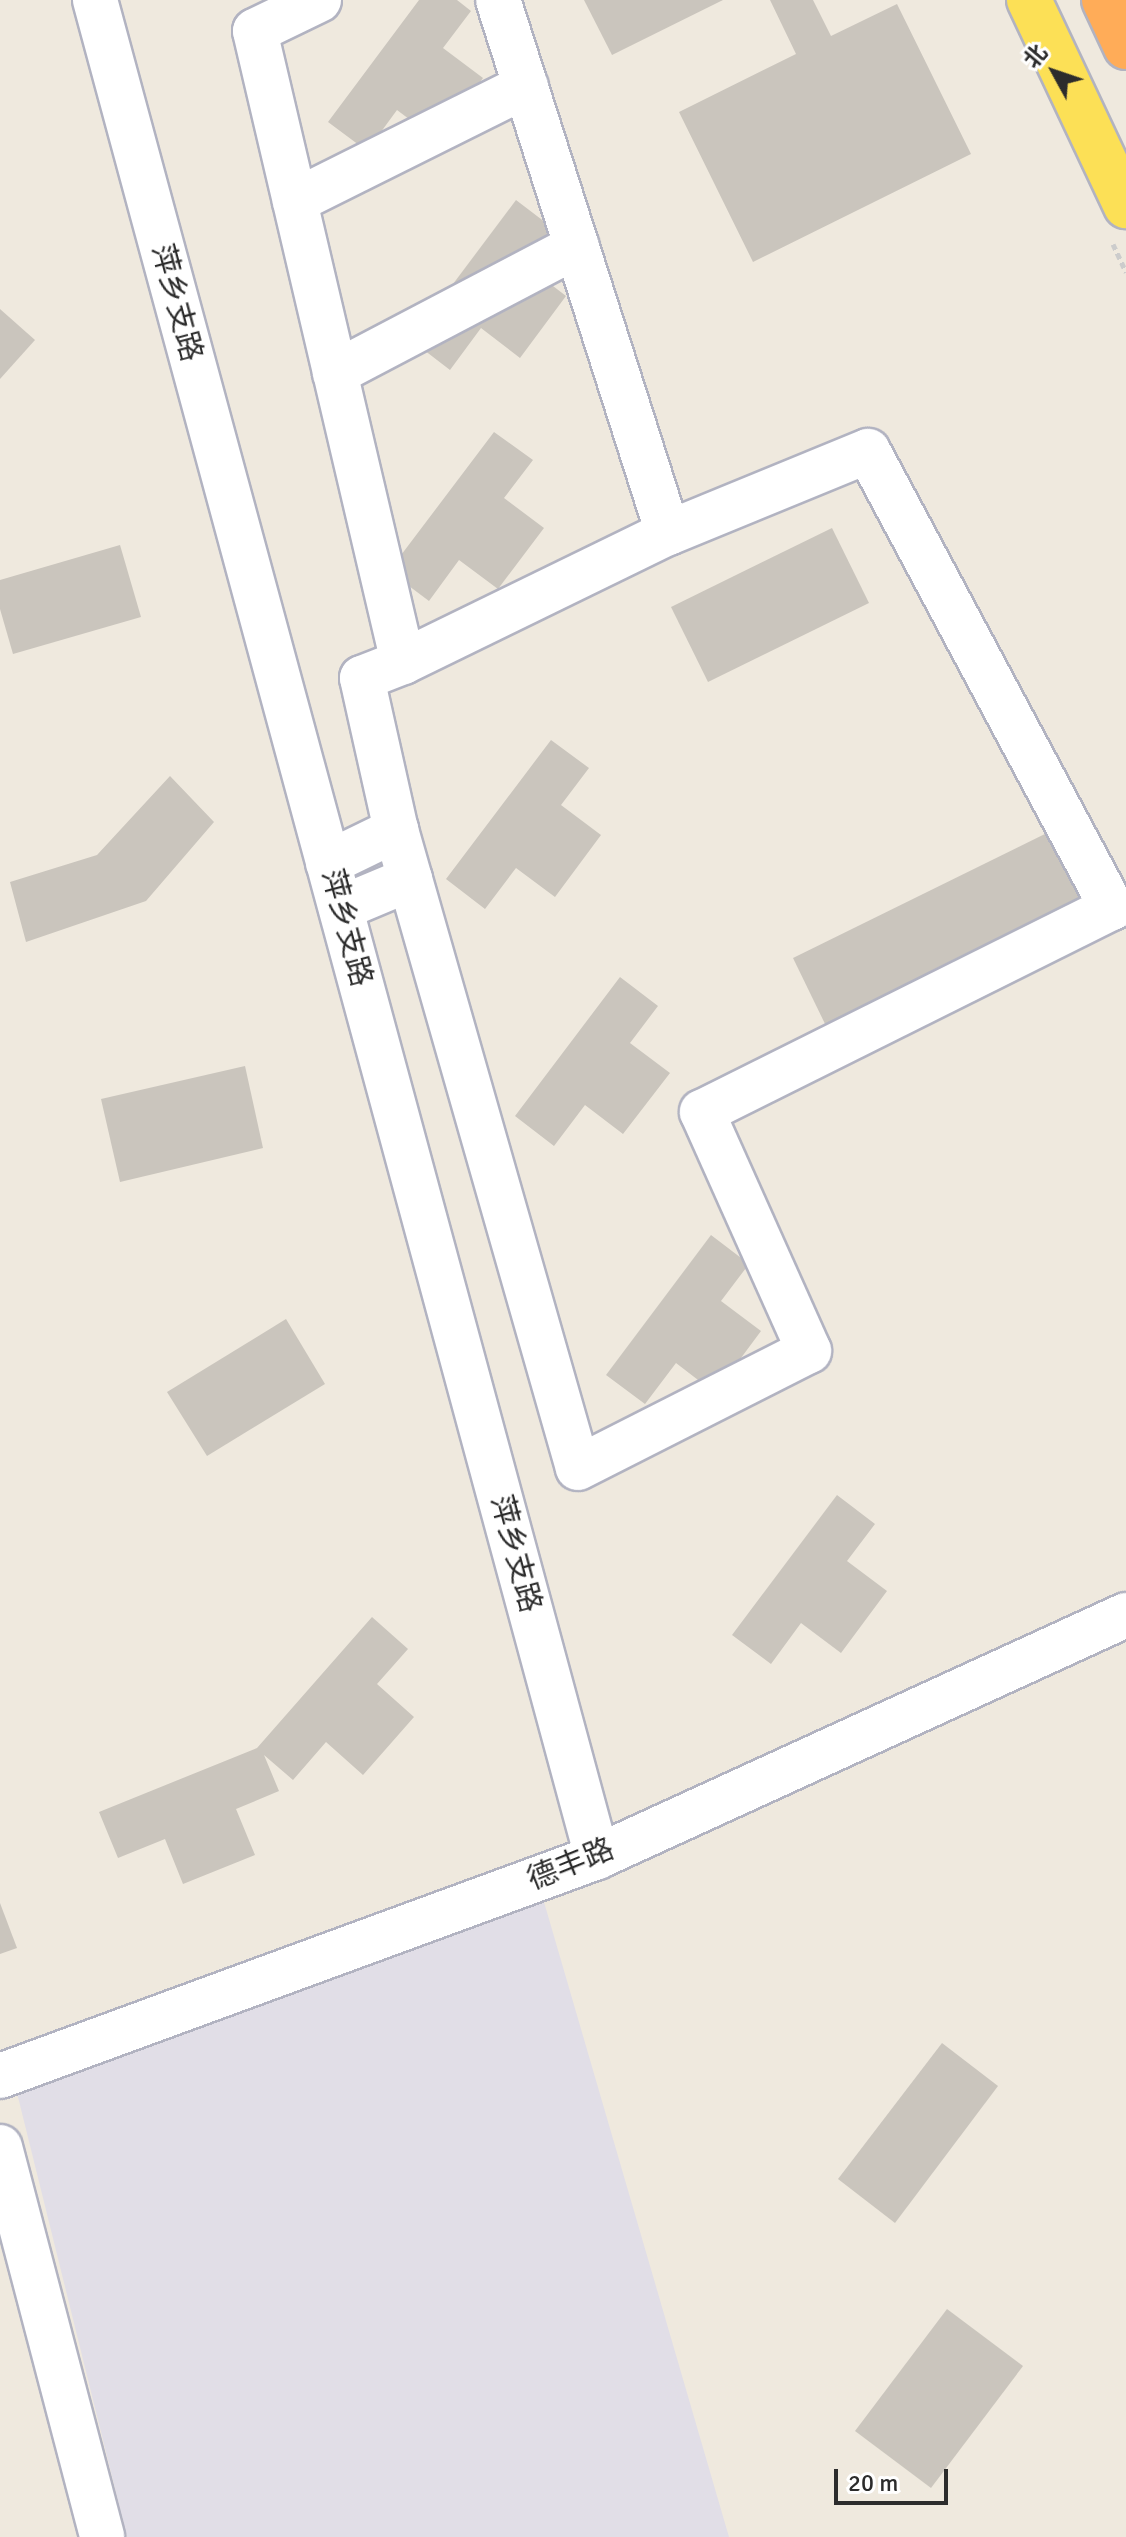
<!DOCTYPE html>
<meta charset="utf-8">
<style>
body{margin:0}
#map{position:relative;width:1126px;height:2537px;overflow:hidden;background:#efe9de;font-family:Signika,"Noto Sans SC",sans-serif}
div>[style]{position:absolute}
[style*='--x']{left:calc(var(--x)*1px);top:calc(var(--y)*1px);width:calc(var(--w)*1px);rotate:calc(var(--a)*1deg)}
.industrial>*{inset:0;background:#e1dee7}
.building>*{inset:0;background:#cac5bd}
.path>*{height:5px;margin-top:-2.5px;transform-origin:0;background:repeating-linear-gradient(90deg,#ccc 0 6px,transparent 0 10px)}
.roads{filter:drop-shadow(2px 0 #b2b3c1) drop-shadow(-2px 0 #b2b3c1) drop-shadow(0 2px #b2b3c1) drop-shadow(0 -2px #b2b3c1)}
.minor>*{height:44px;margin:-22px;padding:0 22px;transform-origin:22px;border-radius:22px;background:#fff}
.major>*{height:44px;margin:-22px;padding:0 22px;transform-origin:22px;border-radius:22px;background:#fce056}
.highway>*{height:44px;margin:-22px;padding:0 22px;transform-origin:22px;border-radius:22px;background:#ffac58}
span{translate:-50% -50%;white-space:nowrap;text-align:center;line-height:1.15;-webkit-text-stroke:6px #fff;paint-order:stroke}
.street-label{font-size:30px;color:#2c2c2c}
.north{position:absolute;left:1014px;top:32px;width:80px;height:80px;-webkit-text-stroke:6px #fff;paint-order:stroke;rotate:310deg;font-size:22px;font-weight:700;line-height:32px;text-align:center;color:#2c2c2c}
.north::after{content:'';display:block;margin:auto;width:28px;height:36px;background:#2c2c2c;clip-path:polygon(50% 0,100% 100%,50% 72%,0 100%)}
.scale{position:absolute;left:834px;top:2469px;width:114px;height:36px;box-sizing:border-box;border:4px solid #2c2c2c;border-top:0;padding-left:10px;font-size:24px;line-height:28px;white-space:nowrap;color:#2c2c2c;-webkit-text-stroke:6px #fff;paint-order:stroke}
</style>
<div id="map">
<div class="industrial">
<i style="clip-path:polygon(544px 1902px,729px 2537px,127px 2537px,17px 2093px)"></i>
</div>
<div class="building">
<i style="clip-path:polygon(419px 0,457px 0,471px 11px,443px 48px,483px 78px,437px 140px,397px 110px,367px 151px,328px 122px)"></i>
<i style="clip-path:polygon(584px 0,723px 0,612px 55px)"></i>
<i style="clip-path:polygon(770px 0,813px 0,831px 36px,897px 4px,971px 154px,753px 262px,679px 112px,796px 54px)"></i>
<i style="clip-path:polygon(516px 200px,554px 229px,527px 266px,566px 296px,520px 358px,481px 328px,450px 370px,411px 340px)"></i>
<i style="clip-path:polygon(0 309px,35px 340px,0 379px)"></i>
<i style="clip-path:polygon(494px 432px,533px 460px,504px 498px,544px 528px,498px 589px,459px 560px,429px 601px,389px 571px)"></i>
<i style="clip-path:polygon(832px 528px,869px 603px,708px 682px,671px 607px)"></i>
<i style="clip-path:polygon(120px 545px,141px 617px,13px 654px,0 609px,0 580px)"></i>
<i style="clip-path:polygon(551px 740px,589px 768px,561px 805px,601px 835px,555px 897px,516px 868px,485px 909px,446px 879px)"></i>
<i style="clip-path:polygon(170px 776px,214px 822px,146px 901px,26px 942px,10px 882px,97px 855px)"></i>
<i style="clip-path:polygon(1057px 828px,1092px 899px,828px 1030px,793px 958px)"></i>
<i style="clip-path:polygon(620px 977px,658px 1006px,630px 1043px,670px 1073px,623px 1134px,585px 1105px,554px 1146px,515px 1116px)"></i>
<i style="clip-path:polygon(245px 1066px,263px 1148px,120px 1182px,101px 1099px)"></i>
<i style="clip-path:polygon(711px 1235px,749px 1264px,721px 1301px,761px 1331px,715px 1393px,676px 1363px,645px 1404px,606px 1375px)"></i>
<i style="clip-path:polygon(286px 1319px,325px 1384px,207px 1456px,167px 1392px)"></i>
<i style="clip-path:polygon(837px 1495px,875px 1524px,847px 1561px,887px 1591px,841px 1653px,801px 1623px,771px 1664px,732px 1635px)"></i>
<i style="clip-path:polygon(372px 1617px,408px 1649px,377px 1684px,414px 1717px,363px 1775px,326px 1742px,293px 1780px,264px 1755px,279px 1791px,236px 1809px,255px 1855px,183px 1884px,165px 1839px,118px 1858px,99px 1812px,257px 1748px)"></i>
<i style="clip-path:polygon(0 1903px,17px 1948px,0 1954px)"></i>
<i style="clip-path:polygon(942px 2043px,998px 2086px,895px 2223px,838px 2179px)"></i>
<i style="clip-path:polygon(947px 2309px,1023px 2366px,931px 2488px,855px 2431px)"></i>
</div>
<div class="path">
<i style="--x:1113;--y:244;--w:31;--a:65"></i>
</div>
<div class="roads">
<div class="minor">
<i style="--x:95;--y:0;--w:1924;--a:74.87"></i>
<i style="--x:319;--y:0;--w:71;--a:154.2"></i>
<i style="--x:255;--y:31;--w:648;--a:76.8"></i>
<i style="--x:403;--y:662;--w:44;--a:158.7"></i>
<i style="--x:362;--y:678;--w:156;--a:77.4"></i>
<i style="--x:396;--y:830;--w:663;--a:74.08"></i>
<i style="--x:578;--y:1468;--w:259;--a:-26.9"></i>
<i style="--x:809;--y:1351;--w:262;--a:-114.1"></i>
<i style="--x:702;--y:1112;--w:458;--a:-26.5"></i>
<i style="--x:1112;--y:908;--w:518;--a:-118.1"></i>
<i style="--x:868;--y:451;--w:216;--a:157.7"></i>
<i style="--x:668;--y:533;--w:559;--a:-107.69"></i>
<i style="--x:295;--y:201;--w:258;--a:-26.5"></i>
<i style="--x:335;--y:373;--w:273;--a:-27.7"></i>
<i style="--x:403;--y:662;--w:295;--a:-26"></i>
<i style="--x:328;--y:863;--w:76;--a:-25.9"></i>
<i style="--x:341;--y:908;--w:75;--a:-22.8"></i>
<i style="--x:0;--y:2076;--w:636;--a:-20.14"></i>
<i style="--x:597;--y:1857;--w:582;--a:-24.58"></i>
<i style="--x:0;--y:2147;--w:403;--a:75.3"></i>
</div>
<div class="major">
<i style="--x:1029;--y:0;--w:228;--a:64.8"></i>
</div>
<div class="highway">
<i style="--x:1104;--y:0;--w:52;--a:64.9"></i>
</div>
</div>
<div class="street-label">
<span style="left:176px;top:303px;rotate:75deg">萍乡支路</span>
<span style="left:346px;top:928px;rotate:75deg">萍乡支路</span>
<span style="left:515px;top:1554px;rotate:75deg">萍乡支路</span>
<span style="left:571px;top:1865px;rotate:-22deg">德丰路</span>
</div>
<div class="north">北</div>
<div class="scale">20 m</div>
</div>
